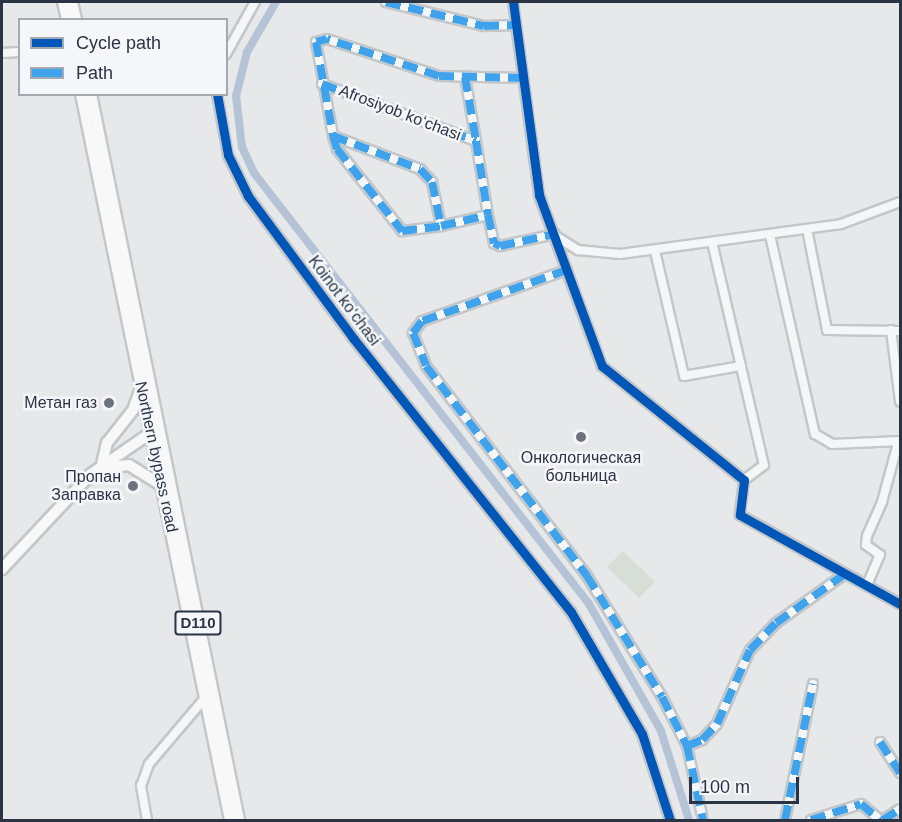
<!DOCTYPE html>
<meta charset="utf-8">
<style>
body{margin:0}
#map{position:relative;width:902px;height:822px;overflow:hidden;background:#e6e8ea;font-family:Helvetica,sans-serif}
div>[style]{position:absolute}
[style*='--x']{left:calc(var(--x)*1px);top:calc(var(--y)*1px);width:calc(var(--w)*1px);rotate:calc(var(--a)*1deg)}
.green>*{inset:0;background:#d6ded6}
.canal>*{height:8px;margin:-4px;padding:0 4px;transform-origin:4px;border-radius:4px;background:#b4c3d6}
.roads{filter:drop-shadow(2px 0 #c4c6c8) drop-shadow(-2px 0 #c4c6c8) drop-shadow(0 2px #c4c6c8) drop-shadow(0 -2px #c4c6c8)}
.minor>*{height:8px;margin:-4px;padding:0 4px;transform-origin:4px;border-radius:4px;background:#f5f6f7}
.major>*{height:10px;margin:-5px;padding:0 5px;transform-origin:5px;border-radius:5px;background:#f8f8f8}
.quiet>*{height:8px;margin-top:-4px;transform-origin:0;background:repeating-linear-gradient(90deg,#3ea3ec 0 15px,transparent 0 23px)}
.cycleway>*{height:9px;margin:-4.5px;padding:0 4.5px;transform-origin:4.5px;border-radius:4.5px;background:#0057b8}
.dots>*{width:16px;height:16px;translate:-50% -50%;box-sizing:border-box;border:3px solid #f4f6f9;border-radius:50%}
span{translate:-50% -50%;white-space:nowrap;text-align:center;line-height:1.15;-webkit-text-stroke:5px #f4f6f9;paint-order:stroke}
.shield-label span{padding:2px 4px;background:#f4f6f9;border:2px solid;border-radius:4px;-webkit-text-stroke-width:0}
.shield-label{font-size:15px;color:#2b3445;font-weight:700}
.street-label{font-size:16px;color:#2b3445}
.poi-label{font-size:16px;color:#2b3445}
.right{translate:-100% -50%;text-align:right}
.frame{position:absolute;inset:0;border:3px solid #2b3445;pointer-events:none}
.legend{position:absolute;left:18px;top:18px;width:210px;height:78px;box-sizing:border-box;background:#f4f6f9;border:2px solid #a4a8b1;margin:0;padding:8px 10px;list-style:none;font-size:18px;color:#2b3445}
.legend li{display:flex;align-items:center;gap:12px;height:30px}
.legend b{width:30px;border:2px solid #a4a8b1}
.scale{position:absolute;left:689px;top:777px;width:110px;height:27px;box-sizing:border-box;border:3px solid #2b3445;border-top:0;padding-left:8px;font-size:18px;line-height:21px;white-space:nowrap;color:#2b3445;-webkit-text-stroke:4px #f4f6f9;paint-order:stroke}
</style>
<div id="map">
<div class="green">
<i style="clip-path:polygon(623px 551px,655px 582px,639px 598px,607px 567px)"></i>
</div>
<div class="canal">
<i style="--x:276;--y:2;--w:58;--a:120.1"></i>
<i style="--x:247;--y:52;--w:45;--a:104"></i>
<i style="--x:236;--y:96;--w:51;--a:83.3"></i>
<i style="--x:242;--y:147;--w:29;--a:65"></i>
<i style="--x:254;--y:173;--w:546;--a:52.14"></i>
<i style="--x:589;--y:604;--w:146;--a:60.4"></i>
<i style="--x:661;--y:731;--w:93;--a:72.5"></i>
</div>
<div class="roads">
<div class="minor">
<i style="--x:386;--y:2;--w:101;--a:13.8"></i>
<i style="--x:484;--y:26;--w:32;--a:-2"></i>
<i style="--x:513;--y:2;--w:195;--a:82.3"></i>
<i style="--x:539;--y:195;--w:182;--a:69.8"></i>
<i style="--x:602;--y:366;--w:182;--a:38.8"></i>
<i style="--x:744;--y:480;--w:35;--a:97"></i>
<i style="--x:740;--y:515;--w:183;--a:29.1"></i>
<i style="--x:2;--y:53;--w:18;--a:-3"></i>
<i style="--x:226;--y:54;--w:60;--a:-60.9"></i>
<i style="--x:465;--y:77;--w:65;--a:80.2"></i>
<i style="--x:523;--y:78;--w:84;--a:-178.6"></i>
<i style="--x:439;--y:76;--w:118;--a:-161.7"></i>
<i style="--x:327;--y:39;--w:11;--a:165"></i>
<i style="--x:316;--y:42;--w:96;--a:79.7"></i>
<i style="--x:333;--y:136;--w:93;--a:20.8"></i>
<i style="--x:420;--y:169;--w:18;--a:47"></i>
<i style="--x:432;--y:182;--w:45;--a:78.4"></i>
<i style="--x:441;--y:226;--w:48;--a:-13.2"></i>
<i style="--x:488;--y:215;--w:29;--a:78"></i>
<i style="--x:494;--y:243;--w:7;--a:27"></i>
<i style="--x:500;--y:246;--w:56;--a:-12.3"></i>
<i style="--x:322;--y:84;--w:164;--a:20.3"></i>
<i style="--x:476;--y:141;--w:75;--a:80.8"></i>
<i style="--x:217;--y:94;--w:62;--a:79.8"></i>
<i style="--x:228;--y:155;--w:46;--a:64"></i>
<i style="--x:248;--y:196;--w:177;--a:53.5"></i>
<i style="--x:353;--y:338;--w:350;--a:51.5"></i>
<i style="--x:571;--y:612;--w:141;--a:59.8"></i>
<i style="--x:642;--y:734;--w:90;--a:72"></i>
<i style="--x:333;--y:136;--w:14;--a:73"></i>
<i style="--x:337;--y:149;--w:105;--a:51.6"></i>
<i style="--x:402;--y:231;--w:39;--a:-7"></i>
<i style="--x:807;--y:229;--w:103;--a:78.8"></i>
<i style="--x:827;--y:330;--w:73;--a:0.8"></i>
<i style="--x:770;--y:235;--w:204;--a:77.3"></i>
<i style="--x:815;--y:434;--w:20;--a:30"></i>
<i style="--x:832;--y:444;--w:68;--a:-2.5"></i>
<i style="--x:557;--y:237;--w:25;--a:32"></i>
<i style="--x:578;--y:250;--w:42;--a:5.4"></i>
<i style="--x:620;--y:254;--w:223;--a:-7.7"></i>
<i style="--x:841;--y:224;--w:63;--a:-20.4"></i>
<i style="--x:712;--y:242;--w:229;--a:76.9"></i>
<i style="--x:764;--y:465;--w:25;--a:143"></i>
<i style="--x:655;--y:251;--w:128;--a:76.9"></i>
<i style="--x:684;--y:376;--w:58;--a:-10"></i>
<i style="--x:567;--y:270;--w:154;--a:160.6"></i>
<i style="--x:422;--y:321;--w:15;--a:127"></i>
<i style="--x:413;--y:333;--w:35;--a:68"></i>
<i style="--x:426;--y:366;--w:265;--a:52.5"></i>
<i style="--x:587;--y:576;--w:142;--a:58.2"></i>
<i style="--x:662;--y:697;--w:55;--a:63"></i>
<i style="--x:687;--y:746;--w:76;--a:77.8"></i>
<i style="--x:891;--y:330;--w:72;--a:82.8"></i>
<i style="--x:867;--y:585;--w:33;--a:-67"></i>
<i style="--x:880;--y:555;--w:17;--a:-144"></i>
<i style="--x:866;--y:545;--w:9;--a:-84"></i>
<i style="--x:867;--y:536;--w:37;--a:-66"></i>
<i style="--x:882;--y:502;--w:61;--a:-74.8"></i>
<i style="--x:880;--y:742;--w:37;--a:57"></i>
<i style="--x:687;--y:746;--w:16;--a:-22"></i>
<i style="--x:702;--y:740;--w:22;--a:-47"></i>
<i style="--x:717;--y:724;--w:81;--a:-66"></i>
<i style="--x:750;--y:650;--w:37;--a:-46"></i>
<i style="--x:776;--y:623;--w:85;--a:-35.4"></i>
<i style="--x:147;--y:820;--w:35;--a:-100"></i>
<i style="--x:141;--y:786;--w:23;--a:-70"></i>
<i style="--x:149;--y:764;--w:87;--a:-49.7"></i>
<i style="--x:785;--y:820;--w:139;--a:-78.4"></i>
<i style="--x:811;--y:820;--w:52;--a:-17.7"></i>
<i style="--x:861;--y:804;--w:25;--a:40"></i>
<i style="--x:883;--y:820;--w:20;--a:-33"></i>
</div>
<div class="major">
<i style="--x:63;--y:2;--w:18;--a:77"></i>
<i style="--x:72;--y:2;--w:18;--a:77"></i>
<i style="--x:81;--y:94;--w:741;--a:78.4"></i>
<i style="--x:91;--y:94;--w:741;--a:78.48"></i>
<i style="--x:102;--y:464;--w:22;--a:-77"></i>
<i style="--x:107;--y:443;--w:42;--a:-51.8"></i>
<i style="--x:133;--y:410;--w:23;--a:-70"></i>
<i style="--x:101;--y:468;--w:28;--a:-6"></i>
<i style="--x:129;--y:465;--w:40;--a:32"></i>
<i style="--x:2;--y:569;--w:130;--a:-46.9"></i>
<i style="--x:91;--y:474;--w:79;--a:-34.7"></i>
</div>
</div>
<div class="quiet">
<i style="--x:386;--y:2;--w:101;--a:13.8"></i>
<i style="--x:484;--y:26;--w:32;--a:-2"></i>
<i style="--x:465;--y:77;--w:65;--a:80.2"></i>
<i style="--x:523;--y:78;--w:84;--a:-178.6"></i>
<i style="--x:439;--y:76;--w:118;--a:-161.7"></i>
<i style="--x:327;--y:39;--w:11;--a:165"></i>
<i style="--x:316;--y:42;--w:96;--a:79.7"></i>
<i style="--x:333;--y:136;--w:93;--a:20.8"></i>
<i style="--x:420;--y:169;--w:18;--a:47"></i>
<i style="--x:432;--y:182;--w:45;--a:78.4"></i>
<i style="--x:441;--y:226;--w:48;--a:-13.2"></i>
<i style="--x:488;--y:215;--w:29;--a:78"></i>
<i style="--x:494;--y:243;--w:7;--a:27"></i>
<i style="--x:500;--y:246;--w:56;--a:-12.3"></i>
<i style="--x:322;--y:84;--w:164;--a:20.3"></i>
<i style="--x:476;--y:141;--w:75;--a:80.8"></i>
<i style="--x:333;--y:136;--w:14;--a:73"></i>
<i style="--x:337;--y:149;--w:105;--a:51.6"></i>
<i style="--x:402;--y:231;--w:39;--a:-7"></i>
<i style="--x:567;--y:270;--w:154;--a:160.6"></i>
<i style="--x:422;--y:321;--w:15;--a:127"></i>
<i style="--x:413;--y:333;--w:35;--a:68"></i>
<i style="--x:426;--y:366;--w:265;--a:52.5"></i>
<i style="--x:587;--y:576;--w:142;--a:58.2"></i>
<i style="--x:662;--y:697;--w:55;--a:63"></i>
<i style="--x:687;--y:746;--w:76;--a:77.8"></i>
<i style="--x:880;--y:742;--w:37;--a:57"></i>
<i style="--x:687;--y:746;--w:16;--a:-22"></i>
<i style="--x:702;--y:740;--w:22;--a:-47"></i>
<i style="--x:717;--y:724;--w:81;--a:-66"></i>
<i style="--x:750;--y:650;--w:37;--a:-46"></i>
<i style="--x:776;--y:623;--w:85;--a:-35.4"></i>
<i style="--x:785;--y:820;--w:139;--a:-78.4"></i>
<i style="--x:811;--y:820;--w:52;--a:-17.7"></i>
<i style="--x:861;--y:804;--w:25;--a:40"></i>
<i style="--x:883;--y:820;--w:20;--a:-33"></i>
</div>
<div class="cycleway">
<i style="--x:513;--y:2;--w:195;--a:82.3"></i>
<i style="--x:539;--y:195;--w:182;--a:69.8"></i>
<i style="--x:602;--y:366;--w:182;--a:38.8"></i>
<i style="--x:744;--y:480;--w:35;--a:97"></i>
<i style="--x:740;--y:515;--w:183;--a:29.1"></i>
<i style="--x:217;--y:94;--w:62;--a:79.8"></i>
<i style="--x:228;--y:155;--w:46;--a:64"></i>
<i style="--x:248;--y:196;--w:177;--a:53.5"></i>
<i style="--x:353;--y:338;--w:350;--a:51.5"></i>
<i style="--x:571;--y:612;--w:141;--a:59.8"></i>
<i style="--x:642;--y:734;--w:90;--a:72"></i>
</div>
<div class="dots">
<i style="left:109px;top:403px;background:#6c737f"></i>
<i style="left:581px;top:437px;background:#6c737f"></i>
<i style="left:133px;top:486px;background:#6c737f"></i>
</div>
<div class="shield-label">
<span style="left:198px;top:623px">D110</span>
</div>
<div class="street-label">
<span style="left:400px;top:113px;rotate:21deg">Afrosiyob koʻchasi</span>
<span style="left:344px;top:301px;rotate:53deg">Koinot koʻchasi</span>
<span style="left:156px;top:457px;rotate:78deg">Northern bypass road</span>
</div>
<div class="poi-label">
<span class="right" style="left:97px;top:403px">Метан газ</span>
<span style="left:581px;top:467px">Онкологическая<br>больница</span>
<span class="right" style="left:121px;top:486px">Пропан<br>Заправка</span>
</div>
<div class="frame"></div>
<ul class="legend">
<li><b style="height:8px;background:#0057b8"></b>Cycle path</li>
<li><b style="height:8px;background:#3ea3ec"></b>Path</li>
</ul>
<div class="scale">100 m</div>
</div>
